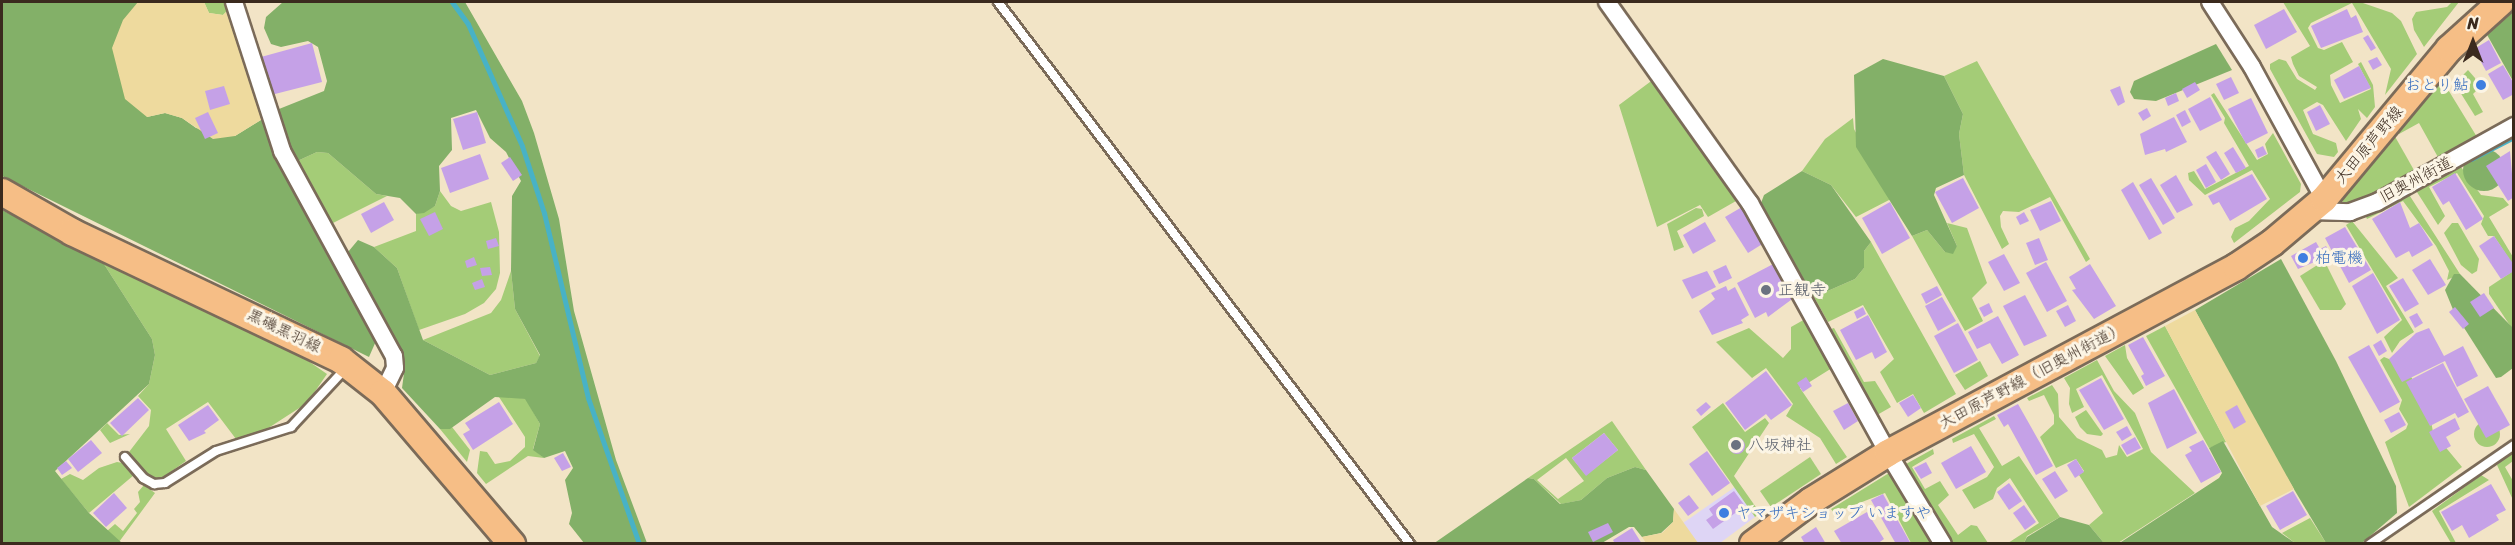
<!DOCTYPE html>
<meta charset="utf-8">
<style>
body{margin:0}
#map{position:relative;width:2515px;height:545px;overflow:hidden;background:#f2e4c6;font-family:Sriracha,"Klee One",sans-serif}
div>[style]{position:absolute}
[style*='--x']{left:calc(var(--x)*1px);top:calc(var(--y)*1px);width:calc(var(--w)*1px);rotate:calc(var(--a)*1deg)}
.built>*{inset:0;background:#ded5f5}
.green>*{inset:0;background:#a4cc77}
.round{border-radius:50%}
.forest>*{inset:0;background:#83b068}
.sand>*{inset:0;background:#eeda9e}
.stream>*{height:5px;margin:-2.5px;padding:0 2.5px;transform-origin:2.5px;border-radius:2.5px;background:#48b2c6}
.building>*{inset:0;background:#c5a1e7}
.roads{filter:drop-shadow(2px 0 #7b6b59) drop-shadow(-2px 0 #7b6b59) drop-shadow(0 2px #7b6b59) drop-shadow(0 -2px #7b6b59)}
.lane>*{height:8px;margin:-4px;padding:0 4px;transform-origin:4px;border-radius:4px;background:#fff}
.street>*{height:16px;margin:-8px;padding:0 8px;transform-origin:8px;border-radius:8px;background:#fff}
.primary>*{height:26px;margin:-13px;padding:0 13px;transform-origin:13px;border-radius:13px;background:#f6be86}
.dots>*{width:16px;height:16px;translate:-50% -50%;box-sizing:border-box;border:3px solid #fcf5e5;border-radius:50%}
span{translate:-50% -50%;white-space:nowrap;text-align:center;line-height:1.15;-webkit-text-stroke:6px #fcf5e5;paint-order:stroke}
.shop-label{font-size:16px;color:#366cbe}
.right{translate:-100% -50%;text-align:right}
.left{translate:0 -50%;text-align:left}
.street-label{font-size:16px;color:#3b2a1e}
.worship-label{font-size:16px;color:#5b616d}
.frame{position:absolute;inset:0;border:3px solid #3b2a1e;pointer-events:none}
.north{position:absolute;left:2443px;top:12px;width:60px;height:60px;-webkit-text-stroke:4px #fcf5e5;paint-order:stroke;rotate:0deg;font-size:16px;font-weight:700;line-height:24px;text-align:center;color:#3b2a1e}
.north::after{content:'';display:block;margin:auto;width:21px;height:27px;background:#3b2a1e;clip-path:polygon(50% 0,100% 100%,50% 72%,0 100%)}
</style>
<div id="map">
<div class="built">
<i style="clip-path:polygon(1735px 487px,1755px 517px,1720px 543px,1698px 543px,1683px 523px)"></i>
</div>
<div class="green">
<i style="clip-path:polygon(204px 2px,225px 2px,227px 11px,223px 15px,209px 13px)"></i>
<i style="clip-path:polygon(2283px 2px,2360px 2px,2392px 13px,2401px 21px,2417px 54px,2385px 95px,2391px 69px,2352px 3px,2311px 23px,2308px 28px,2318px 48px,2324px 50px,2342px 42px,2353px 62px,2330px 75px,2331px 85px,2340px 103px,2371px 89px,2358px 64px,2361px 62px,2373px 85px,2375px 107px,2367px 118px,2358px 109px,2361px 119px,2346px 141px,2323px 105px,2317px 102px,2303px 110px,2313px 134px,2336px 143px,2338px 152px,2334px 157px,2317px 154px,2270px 69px,2270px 64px,2279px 59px,2286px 61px,2297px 79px,2315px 90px,2317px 87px,2299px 76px,2293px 64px,2291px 57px,2310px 46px)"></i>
<i style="clip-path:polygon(2452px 2px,2459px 2px,2424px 47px,2414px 30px,2412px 19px,2416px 12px,2447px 7px)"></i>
<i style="clip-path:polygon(1977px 61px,2090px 259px,2086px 262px,2050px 197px,2019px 212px,2003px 211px,2000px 216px,2001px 227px,2009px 244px,2002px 249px,1964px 175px,1959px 134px,1963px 114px,1944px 76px)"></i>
<i style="clip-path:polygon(2468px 70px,2475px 78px,2477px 90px,2473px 94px,2483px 112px,2475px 116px,2460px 92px,2470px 87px,2463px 75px)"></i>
<i style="clip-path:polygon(1654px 79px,1736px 201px,1708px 217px,1700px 205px,1657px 227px,1619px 105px)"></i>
<i style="clip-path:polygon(2437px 82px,2444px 83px,2477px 137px,2439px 159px,2419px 123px,2399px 134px,2396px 129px)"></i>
<i style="clip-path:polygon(2214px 93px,2257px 160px,2268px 154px,2265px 144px,2273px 133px,2301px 184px,2300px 192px,2234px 243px,2231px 237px,2235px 228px,2249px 221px,2270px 199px,2252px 170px,2205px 195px,2189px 180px,2188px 173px,2194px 171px,2205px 189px,2249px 166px,2224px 123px,2225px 118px,2211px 95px)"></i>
<i style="clip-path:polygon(1853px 118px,1854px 129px,1891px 199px,1856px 217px,1831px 185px,1802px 171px,1825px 139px)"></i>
<i style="clip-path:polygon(2393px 133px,2415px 172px,2352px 206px,2345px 205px,2340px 198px)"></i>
<i style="clip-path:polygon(317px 152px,328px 153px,376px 194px,387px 196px,331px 224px,293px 163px)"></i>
<i style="clip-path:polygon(2461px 167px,2481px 195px,2503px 198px,2509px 205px,2489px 217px,2513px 257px,2513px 265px,2494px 236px,2488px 236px,2481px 224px,2484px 216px,2457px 173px,2429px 187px,2445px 216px,2438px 225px,2415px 189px)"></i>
<i style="clip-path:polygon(440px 191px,451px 206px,461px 211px,491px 202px,499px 232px,500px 273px,496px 289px,484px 303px,465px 314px,419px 330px,397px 268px,374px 247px,416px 231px,416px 214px,435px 206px)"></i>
<i style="clip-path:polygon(2408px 193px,2460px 274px,2447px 280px,2449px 271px,2436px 246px,2403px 201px,2367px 219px,2365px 215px)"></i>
<i style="clip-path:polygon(1696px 208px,1702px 209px,1704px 216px,1677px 231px,1684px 247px,1674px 251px,1667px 224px)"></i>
<i style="clip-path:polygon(2352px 221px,2398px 278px,2386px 286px,2414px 332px,2400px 341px,2392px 353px,2384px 337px,2402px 320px,2346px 225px)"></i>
<i style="clip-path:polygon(1947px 223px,1967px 228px,1987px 283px,1972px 298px,1983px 321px,1965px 331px,1912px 236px,1927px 230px,1945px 252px,1957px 246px)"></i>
<i style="clip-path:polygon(2452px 223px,2458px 223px,2479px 259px,2477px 271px,2472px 274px,2461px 265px,2444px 233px)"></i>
<i style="clip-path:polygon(1871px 242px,1956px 394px,1924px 413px,1913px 394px,1897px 403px,1880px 372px,1894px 359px,1863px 305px,1828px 322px,1814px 297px,1855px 279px,1864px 268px,1864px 251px)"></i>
<i style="clip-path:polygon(102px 261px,301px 356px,327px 374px,307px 403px,256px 436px,236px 439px,208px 402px,166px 429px,186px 461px,162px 478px,150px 478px,129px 452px,149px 426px,151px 410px,138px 396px,149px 384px,155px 355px,152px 339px)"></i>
<i style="clip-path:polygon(2319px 264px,2326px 264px,2346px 304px,2341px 310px,2320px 310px,2300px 276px)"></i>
<i style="clip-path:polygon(511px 271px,515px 309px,540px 356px,536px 363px,490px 375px,423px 340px,491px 313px,501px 300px)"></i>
<i style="clip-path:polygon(2513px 271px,2513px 330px,2489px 294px,2489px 287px)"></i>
<i style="clip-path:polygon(1807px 318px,1832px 368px,1800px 388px,1847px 457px,1836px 464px,1820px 438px,1786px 416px,1793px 404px,1766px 368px,1752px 378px,1716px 342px,1749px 328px,1783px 358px,1791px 349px,1791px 327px)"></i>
<i style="clip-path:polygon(2165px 326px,2226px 442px,2209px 448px,2146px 336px)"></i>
<i style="clip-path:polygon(1834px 328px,1864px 382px,1875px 381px,1891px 407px,1877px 415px,1831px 329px)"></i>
<i style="clip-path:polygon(2125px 345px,2127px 358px,2144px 388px,2133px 395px,2105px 356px)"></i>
<i style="clip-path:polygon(2384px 357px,2404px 365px,2428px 405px,2433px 432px,2462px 467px,2409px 507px,2385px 442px,2406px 429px,2408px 424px,2399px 409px,2402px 400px,2380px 360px)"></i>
<i style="clip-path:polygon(2097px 360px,2114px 391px,2135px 413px,2151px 452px,2195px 493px,2118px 543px,2104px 543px,2089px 525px,2103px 513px,2079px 475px,2084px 471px,2076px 459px,2056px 468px,2040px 437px,2054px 424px,2054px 415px,2044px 395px,2029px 401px,2027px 398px,2052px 385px,2058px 394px,2059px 417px,2077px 438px,2102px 450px,2106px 458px,2117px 455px,2119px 445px,2127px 457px,2143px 449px,2102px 375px,2076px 389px,2084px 407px,2072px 413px,2069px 404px,2070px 388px,2064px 378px)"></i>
<i style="clip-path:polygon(1980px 361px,1988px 376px,1965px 390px,1955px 375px)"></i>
<i style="clip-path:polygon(509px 396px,526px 399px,540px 424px,533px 449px,544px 458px,528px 456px,486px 484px,477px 473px,480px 451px,487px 452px,495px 464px,510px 461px,525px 447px,525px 437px,499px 397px)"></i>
<i style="clip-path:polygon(1723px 403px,1745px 432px,1765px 418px,1769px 423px,1734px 476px,1760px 513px,1755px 517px,1692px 427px)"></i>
<i style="clip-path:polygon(2086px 410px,2103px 434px,2101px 436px,2087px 434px,2080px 427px,2075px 417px)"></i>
<i style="clip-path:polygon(1994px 416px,1996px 419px,1979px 428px,2002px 466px,2019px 456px,2060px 517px,2027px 536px,2024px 543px,2008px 543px,2039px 523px,2010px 478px,1997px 488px,1993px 499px,1974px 509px,1962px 490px,1987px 477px,1994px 467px,1974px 434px,1953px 443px,1952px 439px)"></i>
<i style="clip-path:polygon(evenodd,1612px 421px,1646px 470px,1635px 467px,1607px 478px,1581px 500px,1561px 504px,1534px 479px,1528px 478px,1612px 421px,1604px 433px,1618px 450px,1586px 475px,1572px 458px,1604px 433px,1612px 421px,1566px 458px,1584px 481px,1558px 499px,1537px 480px,1566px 458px)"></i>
<i class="round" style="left:2474px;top:421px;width:26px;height:26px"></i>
<i style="clip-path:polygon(107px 423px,119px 435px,130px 434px,110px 443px,100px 430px)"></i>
<i style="clip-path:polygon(452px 427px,470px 450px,467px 462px,440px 429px)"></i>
<i style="clip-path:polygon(1933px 449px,1934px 454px,1912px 467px,1925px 489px,1940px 481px,1949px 495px,1938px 505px,1958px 535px,1971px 525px,1977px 526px,1988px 543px,1952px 543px,1906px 464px)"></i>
<i style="clip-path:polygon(2513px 451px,2513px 461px,2505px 467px,2513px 481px,2513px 500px,2497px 465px)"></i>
<i style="clip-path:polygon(1810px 457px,1821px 474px,1771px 507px,1760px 491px)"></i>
<i style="clip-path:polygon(117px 462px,123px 463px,134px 475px,89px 513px,61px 479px,70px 474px,83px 480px,99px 468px)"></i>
<i style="clip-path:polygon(1889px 473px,1932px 543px,1911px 543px,1885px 493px,1834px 513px,1831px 509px)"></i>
<i style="clip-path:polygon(2481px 475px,2489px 480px,2439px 511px,2456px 543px,2451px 543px,2432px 511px)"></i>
<i style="clip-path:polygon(144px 485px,155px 493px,119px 542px,107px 531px,115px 524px,123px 531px,137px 513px,134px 509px,140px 502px,138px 492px)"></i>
<i style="clip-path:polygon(2310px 518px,2326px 543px,2295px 543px,2282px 533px)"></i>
</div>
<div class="forest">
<i style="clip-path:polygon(2px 2px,138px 2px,147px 117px,165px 113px,182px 118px,196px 128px,235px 136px,279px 109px,324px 91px,327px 81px,318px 47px,308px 41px,281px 47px,271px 44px,264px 28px,266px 17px,283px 2px,465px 2px,522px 101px,534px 133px,559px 219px,574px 311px,616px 460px,647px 543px,584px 543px,569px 524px,572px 513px,565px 480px,573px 468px,565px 451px,544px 458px,533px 450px,540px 424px,525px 399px,495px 397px,450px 429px,440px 429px,402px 388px,405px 366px,399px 346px,348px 252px,358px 240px,374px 247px,397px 268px,423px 340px,490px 375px,536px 363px,540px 355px,515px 309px,511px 271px,512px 196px,521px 181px,506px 152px,490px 138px,476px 110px,451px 118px,452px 150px,439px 166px,440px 191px,435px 206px,424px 213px,416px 214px,400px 198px,376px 194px,328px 153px,317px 152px,293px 163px,376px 341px,369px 357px,2px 176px)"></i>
<i style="clip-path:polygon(2513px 6px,2513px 81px,2486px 33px)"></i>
<i style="clip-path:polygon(2216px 44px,2232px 70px,2156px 101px,2134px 99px,2130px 92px,2134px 81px)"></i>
<i style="clip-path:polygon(1883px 59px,1944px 76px,1963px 114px,1959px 134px,1964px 175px,1936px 188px,1934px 195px,1957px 246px,1953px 254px,1945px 252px,1927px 230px,1912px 236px,1856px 147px,1854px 75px)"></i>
<i class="round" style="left:2463px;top:149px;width:42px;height:42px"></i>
<i style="clip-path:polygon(1802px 171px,1831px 185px,1871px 242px,1864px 251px,1864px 268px,1855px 279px,1814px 297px,1763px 214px,1761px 203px,1764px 195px)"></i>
<i style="clip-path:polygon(2px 210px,102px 261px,152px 339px,155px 355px,149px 384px,55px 471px,89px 513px,122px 543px,2px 543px)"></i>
<i style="clip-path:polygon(2281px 259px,2336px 361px,2396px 486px,2397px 513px,2362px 543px,2326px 543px,2251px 417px,2195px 310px)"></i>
<i style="clip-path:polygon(2454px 274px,2460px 274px,2513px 328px,2513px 368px,2501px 377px,2496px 378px,2454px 312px,2445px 290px)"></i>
<i style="clip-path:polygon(2223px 441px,2272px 527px,2295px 543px,2118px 544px,2219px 478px,2222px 473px,2209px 448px)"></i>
<i style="clip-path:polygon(1635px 467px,1646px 470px,1674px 509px,1673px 522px,1661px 533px,1642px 537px,1634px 527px,1629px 527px,1602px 543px,1433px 544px,1528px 478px,1534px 479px,1560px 504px,1581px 500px,1607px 478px)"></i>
<i style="clip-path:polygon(2060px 517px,2089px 525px,2104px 543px,2024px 543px,2027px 537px)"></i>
</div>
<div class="sand">
<i style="clip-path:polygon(138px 2px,204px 2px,209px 13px,223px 15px,227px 11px,264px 118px,235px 136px,213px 139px,182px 118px,165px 113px,147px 117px,125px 99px,112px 48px,123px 20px)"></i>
<i style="clip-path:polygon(2195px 310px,2294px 489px,2260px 506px,2165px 326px)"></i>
<i style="clip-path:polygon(1674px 509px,1698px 543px,1646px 543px,1642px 537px,1662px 533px,1673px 522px)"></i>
</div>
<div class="stream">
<i style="--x:452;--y:2;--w:27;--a:54"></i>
<i style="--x:468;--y:24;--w:133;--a:66.1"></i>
<i style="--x:522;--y:146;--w:71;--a:71.8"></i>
<i style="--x:544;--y:213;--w:190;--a:76.6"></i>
<i style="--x:588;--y:398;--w:155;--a:70.7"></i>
<i style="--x:2471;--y:159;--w:48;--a:-27.1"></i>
</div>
<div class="building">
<i style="clip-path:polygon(2284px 9px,2297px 32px,2266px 49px,2254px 25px)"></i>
<i style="clip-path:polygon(2347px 9px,2351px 18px,2356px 15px,2363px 32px,2321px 48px,2311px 26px)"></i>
<i style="clip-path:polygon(2368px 35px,2376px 48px,2371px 51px,2363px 38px)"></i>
<i style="clip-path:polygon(2489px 40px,2501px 63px,2486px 71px,2474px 49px)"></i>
<i style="clip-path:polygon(312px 43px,322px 82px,271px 95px,261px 57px)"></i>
<i style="clip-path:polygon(2377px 57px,2382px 65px,2373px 70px,2368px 61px)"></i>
<i style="clip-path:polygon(2503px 65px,2514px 84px,2514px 94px,2503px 100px,2488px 74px)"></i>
<i style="clip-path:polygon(2359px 66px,2371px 88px,2344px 99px,2334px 80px)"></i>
<i style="clip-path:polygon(2231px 77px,2239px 93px,2224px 100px,2216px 84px)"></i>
<i style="clip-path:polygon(2484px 78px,2488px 86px,2480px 91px,2475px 84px)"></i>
<i style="clip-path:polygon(2195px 82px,2200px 90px,2187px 98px,2182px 89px)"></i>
<i style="clip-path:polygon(224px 86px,230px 104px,210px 110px,205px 91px)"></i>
<i style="clip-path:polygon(2120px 86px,2125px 102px,2118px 106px,2110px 90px)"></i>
<i style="clip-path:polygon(2176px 93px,2179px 101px,2168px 106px,2165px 98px)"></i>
<i style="clip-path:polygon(2210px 97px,2222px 120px,2200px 131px,2188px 109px)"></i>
<i style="clip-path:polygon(2251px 98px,2268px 133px,2246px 144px,2228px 109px)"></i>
<i style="clip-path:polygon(2320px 105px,2330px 124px,2316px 131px,2307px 112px)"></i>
<i style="clip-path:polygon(2147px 108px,2151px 116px,2143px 121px,2138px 113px)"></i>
<i style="clip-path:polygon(2185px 110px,2191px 122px,2182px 127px,2176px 115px)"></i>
<i style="clip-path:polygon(208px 112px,218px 133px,205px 139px,195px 118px)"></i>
<i style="clip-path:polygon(477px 112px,486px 143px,463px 150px,453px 119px)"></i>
<i style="clip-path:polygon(2174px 117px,2187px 142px,2166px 152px,2165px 149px,2145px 155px,2140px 134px)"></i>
<i style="clip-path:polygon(2263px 146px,2267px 154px,2258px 158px,2255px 150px)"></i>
<i style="clip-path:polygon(2233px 147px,2246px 168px,2236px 173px,2224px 153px)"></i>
<i style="clip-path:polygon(2216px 151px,2230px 174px,2221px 180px,2206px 157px)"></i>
<i style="clip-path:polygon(2510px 151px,2514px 197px,2508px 201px,2486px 166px)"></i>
<i style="clip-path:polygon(480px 154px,489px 179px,450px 193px,441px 168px)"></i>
<i style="clip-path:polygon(510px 157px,522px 175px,513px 181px,501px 163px)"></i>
<i style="clip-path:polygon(2206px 164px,2216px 182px,2206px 188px,2196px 170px)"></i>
<i style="clip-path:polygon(2455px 173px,2483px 219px,2466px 230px,2449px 201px,2443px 205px,2432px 187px)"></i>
<i style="clip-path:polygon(2252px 174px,2267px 199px,2230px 221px,2219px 202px,2213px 205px,2208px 196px)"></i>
<i style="clip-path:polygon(2176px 175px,2193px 205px,2177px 213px,2160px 185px)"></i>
<i style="clip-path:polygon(1963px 178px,1979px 208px,1952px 223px,1935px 192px)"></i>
<i style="clip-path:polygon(2151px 178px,2175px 218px,2163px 225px,2139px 185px)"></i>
<i style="clip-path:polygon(2133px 182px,2162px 233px,2149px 240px,2121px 190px)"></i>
<i style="clip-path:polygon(2051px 201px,2061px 221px,2040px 231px,2030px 210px)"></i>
<i style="clip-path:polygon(384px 202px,394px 220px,371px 233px,361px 214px)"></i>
<i style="clip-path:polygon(1890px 202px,1910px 238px,1882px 254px,1862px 218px)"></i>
<i style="clip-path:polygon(2400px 202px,2410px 228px,2419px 223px,2433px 245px,2412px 257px,2409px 251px,2396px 258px,2372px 219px)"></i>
<i style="clip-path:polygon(1742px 207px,1764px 243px,1748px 253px,1725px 217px)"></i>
<i style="clip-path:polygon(435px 212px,443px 229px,429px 236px,420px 219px)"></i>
<i style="clip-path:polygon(2024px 212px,2029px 221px,2020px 225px,2016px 217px)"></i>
<i style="clip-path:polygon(1705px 222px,1716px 241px,1693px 254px,1683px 235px)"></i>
<i style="clip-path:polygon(2345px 227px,2371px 270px,2349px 283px,2325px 238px)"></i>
<i style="clip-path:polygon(2494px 236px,2514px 265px,2514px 271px,2501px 279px,2479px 246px)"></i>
<i style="clip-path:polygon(496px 238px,499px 246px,488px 249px,486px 241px)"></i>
<i style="clip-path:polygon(2039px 238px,2048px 260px,2035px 265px,2026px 243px)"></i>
<i style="clip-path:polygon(2316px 242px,2320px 249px,2326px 246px,2331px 255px,2298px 269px,2291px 256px)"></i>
<i style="clip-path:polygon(2004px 254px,2020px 283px,2004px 291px,1988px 262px)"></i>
<i style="clip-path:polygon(474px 257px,477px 265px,467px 268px,465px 261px)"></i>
<i style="clip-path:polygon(2430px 259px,2446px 285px,2428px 295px,2412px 270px)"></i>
<i style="clip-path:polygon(1777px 262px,1795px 297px,1768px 317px,1766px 312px,1755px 318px,1737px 283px)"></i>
<i style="clip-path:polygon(2046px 262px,2067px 301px,2047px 312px,2026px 273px)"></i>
<i style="clip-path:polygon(2090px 264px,2116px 306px,2094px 319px,2072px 290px,2076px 289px,2069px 277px)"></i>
<i style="clip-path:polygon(1726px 265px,1732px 278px,1719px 284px,1713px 271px)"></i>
<i style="clip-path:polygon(490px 267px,492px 275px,482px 276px,480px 268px)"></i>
<i style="clip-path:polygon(1707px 271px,1716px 287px,1692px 299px,1682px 280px)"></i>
<i style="clip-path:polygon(2373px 273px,2400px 320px,2377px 334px,2352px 286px)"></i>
<i style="clip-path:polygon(2403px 278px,2419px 304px,2405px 312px,2389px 286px)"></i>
<i style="clip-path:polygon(482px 279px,485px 287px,475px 290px,472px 283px)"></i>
<i style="clip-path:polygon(1726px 286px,1728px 291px,1735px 287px,1749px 315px,1741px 320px,1743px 323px,1712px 335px,1699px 311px,1715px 299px,1711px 293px)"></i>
<i style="clip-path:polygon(1937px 286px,1942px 295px,1926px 304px,1921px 294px)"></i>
<i style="clip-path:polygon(2484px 293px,2494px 308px,2480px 317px,2470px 302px)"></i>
<i style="clip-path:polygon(2025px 295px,2047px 336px,2024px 346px,2003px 306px)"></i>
<i style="clip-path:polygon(1942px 297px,1956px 321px,1938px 331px,1925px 306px)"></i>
<i style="clip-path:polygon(1989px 303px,1993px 312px,1984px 317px,1979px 308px)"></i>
<i style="clip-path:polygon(2068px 305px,2076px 321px,2065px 327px,2056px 311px)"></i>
<i style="clip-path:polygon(1863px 307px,1866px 314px,1857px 319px,1854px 312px)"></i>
<i style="clip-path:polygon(2455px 307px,2469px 324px,2463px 329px,2449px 312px)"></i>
<i style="clip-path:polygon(2417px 313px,2423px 323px,2415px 328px,2409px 317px)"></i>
<i style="clip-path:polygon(1868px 315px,1887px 352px,1875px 359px,1872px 352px,1856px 360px,1840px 330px)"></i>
<i style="clip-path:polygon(1998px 316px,2019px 355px,2002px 364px,1990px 343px,1977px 349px,1968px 332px)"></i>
<i style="clip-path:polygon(1958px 323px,1978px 360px,1954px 373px,1934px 336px)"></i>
<i style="clip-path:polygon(2429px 328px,2444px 356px,2463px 346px,2478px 376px,2457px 387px,2445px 361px,2402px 382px,2389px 359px,2416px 333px)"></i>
<i style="clip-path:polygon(2143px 337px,2165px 376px,2146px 386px,2141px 376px,2144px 374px,2128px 345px)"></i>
<i style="clip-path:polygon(2381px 340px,2387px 351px,2379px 356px,2373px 345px)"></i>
<i style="clip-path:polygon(2369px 345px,2400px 402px,2380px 413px,2348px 357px)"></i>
<i style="clip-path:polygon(2443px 363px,2469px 412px,2458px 418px,2455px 413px,2430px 426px,2406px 382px)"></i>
<i style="clip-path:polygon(1766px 371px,1792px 405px,1771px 420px,1766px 414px,1745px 430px,1725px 403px)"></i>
<i style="clip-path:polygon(1806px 377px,1812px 386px,1803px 392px,1797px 383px)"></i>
<i style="clip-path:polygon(2101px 378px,2124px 419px,2104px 430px,2079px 390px)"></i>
<i style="clip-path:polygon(2488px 386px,2510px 425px,2486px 438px,2464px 399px)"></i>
<i style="clip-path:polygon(2174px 389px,2197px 433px,2167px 449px,2148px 403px)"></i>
<i style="clip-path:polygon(1913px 395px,1921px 408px,1908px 417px,1899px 403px)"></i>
<i style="clip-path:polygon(138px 398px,149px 410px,122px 436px,110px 423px)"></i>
<i style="clip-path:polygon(499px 402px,513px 424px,473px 450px,463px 434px,470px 430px,465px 423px)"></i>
<i style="clip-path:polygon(1706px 402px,1711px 407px,1701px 416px,1696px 410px)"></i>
<i style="clip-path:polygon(1848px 403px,1858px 421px,1844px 430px,1833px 411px)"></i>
<i style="clip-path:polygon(2018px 404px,2053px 466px,2036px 475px,2008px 424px,2004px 427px,1997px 415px)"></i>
<i style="clip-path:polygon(208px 405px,219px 420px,204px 431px,206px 433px,189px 441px,178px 425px)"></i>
<i style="clip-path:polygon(2237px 405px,2246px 422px,2234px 429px,2225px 412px)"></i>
<i style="clip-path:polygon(2399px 412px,2406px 425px,2391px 433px,2384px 420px)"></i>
<i style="clip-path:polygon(2455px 418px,2460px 429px,2446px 437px,2451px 446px,2440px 452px,2429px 432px)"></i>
<i style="clip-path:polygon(2127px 426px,2132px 435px,2122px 441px,2116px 432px)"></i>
<i style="clip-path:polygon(1604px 433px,1618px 450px,1586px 476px,1572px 458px)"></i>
<i style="clip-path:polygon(2135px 437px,2141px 448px,2127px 455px,2121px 445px)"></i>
<i class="round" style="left:1729px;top:438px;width:16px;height:16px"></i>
<i style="clip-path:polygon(91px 440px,102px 453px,78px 472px,68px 459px)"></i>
<i style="clip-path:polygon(2203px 440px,2221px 472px,2201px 483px,2185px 455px,2192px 451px,2189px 447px)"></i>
<i style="clip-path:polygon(1971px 446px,1986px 472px,1956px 489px,1941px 463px)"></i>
<i style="clip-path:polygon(1707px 451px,1730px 483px,1712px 496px,1689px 464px)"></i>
<i style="clip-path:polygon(563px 453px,571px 467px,562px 471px,554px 458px)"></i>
<i style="clip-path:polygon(2076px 459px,2084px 472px,2075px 478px,2067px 465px)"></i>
<i style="clip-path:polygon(66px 461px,72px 468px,62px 475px,57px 468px)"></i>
<i style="clip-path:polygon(1926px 462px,1932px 473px,1921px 479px,1914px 468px)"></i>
<i style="clip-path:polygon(2055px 471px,2068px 491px,2055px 499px,2042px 479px)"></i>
<i style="clip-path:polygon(2009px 483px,2022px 501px,2009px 510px,1997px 492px)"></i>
<i style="clip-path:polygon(2491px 484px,2506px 510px,2496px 515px,2499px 520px,2469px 538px,2462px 525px,2452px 531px,2441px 512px)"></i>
<i style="clip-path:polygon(1734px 491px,1745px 506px,1713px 529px,1706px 520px,1713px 515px,1709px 509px)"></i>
<i style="clip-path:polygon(2293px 491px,2307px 515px,2280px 530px,2266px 506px)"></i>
<i style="clip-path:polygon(114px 493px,127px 508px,106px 527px,93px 513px)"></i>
<i style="clip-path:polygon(1883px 494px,1911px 544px,1896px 544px,1871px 500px)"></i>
<i style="clip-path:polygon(1689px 495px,1699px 508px,1688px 516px,1678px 503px)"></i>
<i style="clip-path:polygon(2024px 505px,2036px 522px,2025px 530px,2013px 513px)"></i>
<i style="clip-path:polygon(1867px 512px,1884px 539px,1877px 544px,1842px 544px,1834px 531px)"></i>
<i style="clip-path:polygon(1608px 523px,1613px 532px,1593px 542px,1588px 532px)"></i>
<i style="clip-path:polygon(1816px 527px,1826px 544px,1805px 544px,1801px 537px)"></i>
<i style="clip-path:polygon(1632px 528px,1642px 544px,1615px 544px,1613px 540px)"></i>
</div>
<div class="roads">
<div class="lane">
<i style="--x:998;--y:2;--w:681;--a:52.76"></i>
<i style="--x:125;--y:457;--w:28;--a:49"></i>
<i style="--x:143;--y:478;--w:13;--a:29"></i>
<i style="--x:154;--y:484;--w:11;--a:-5"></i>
<i style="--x:165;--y:483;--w:60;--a:-32.1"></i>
<i style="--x:216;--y:451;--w:79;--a:-17.7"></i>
<i style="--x:291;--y:427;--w:81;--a:-47"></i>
<i style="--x:2370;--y:544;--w:175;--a:-34.5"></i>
</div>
<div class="street">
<i style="--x:234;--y:2;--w:157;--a:72.1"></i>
<i style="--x:282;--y:151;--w:234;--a:61.4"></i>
<i style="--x:394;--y:356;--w:12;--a:85"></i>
<i style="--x:395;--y:368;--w:28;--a:116"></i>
<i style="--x:1607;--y:2;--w:247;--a:54.6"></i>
<i style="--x:1750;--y:203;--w:286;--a:61.1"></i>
<i style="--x:1888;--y:453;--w:106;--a:58.9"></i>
<i style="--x:2210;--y:2;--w:77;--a:57.1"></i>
<i style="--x:2252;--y:67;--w:150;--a:61.4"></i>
<i style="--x:2312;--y:211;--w:38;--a:2"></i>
<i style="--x:2350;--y:212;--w:29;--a:-20"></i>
<i style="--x:2377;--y:202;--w:157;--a:-29"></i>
</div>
<div class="primary">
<i style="--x:2;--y:192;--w:81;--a:29.7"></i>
<i style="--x:72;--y:232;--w:298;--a:25.4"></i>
<i style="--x:341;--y:360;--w:53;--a:38.2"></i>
<i style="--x:383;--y:393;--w:199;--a:49.5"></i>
<i style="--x:1753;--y:544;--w:72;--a:-36.6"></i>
<i style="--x:1811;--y:501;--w:91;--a:-31.9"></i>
<i style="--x:1888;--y:453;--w:395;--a:-28.1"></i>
<i style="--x:2236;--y:267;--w:43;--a:-33.7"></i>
<i style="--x:2272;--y:243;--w:68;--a:-40.2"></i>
<i style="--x:2324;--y:199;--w:195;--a:-50.2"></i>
<i style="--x:2449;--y:49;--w:70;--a:-42.1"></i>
</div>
</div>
<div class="dots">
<i style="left:2481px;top:85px;background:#3f7fe0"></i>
<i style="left:2303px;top:258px;background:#3f7fe0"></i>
<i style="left:1766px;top:290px;background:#6b7280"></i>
<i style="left:1736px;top:445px;background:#6b7280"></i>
<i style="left:1724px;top:513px;background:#3f7fe0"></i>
</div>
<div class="shop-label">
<span class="right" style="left:2469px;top:85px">おとり鮎</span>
<span class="left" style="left:2315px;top:258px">柏電機</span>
<span class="left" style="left:1736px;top:513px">ヤマザキショップ いますや</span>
</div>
<div class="street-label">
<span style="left:2369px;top:145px;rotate:-50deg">大田原芦野線</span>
<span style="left:2416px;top:180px;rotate:-28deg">旧奥州街道</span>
<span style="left:284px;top:331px;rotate:26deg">黒磯黒羽線</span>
<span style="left:2032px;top:376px;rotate:-28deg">大田原芦野線（旧奥州街道）</span>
</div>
<div class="worship-label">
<span class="left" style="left:1778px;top:290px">正観寺</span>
<span class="left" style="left:1748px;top:445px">八坂神社</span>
</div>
<div class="frame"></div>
<div class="north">N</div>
</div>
